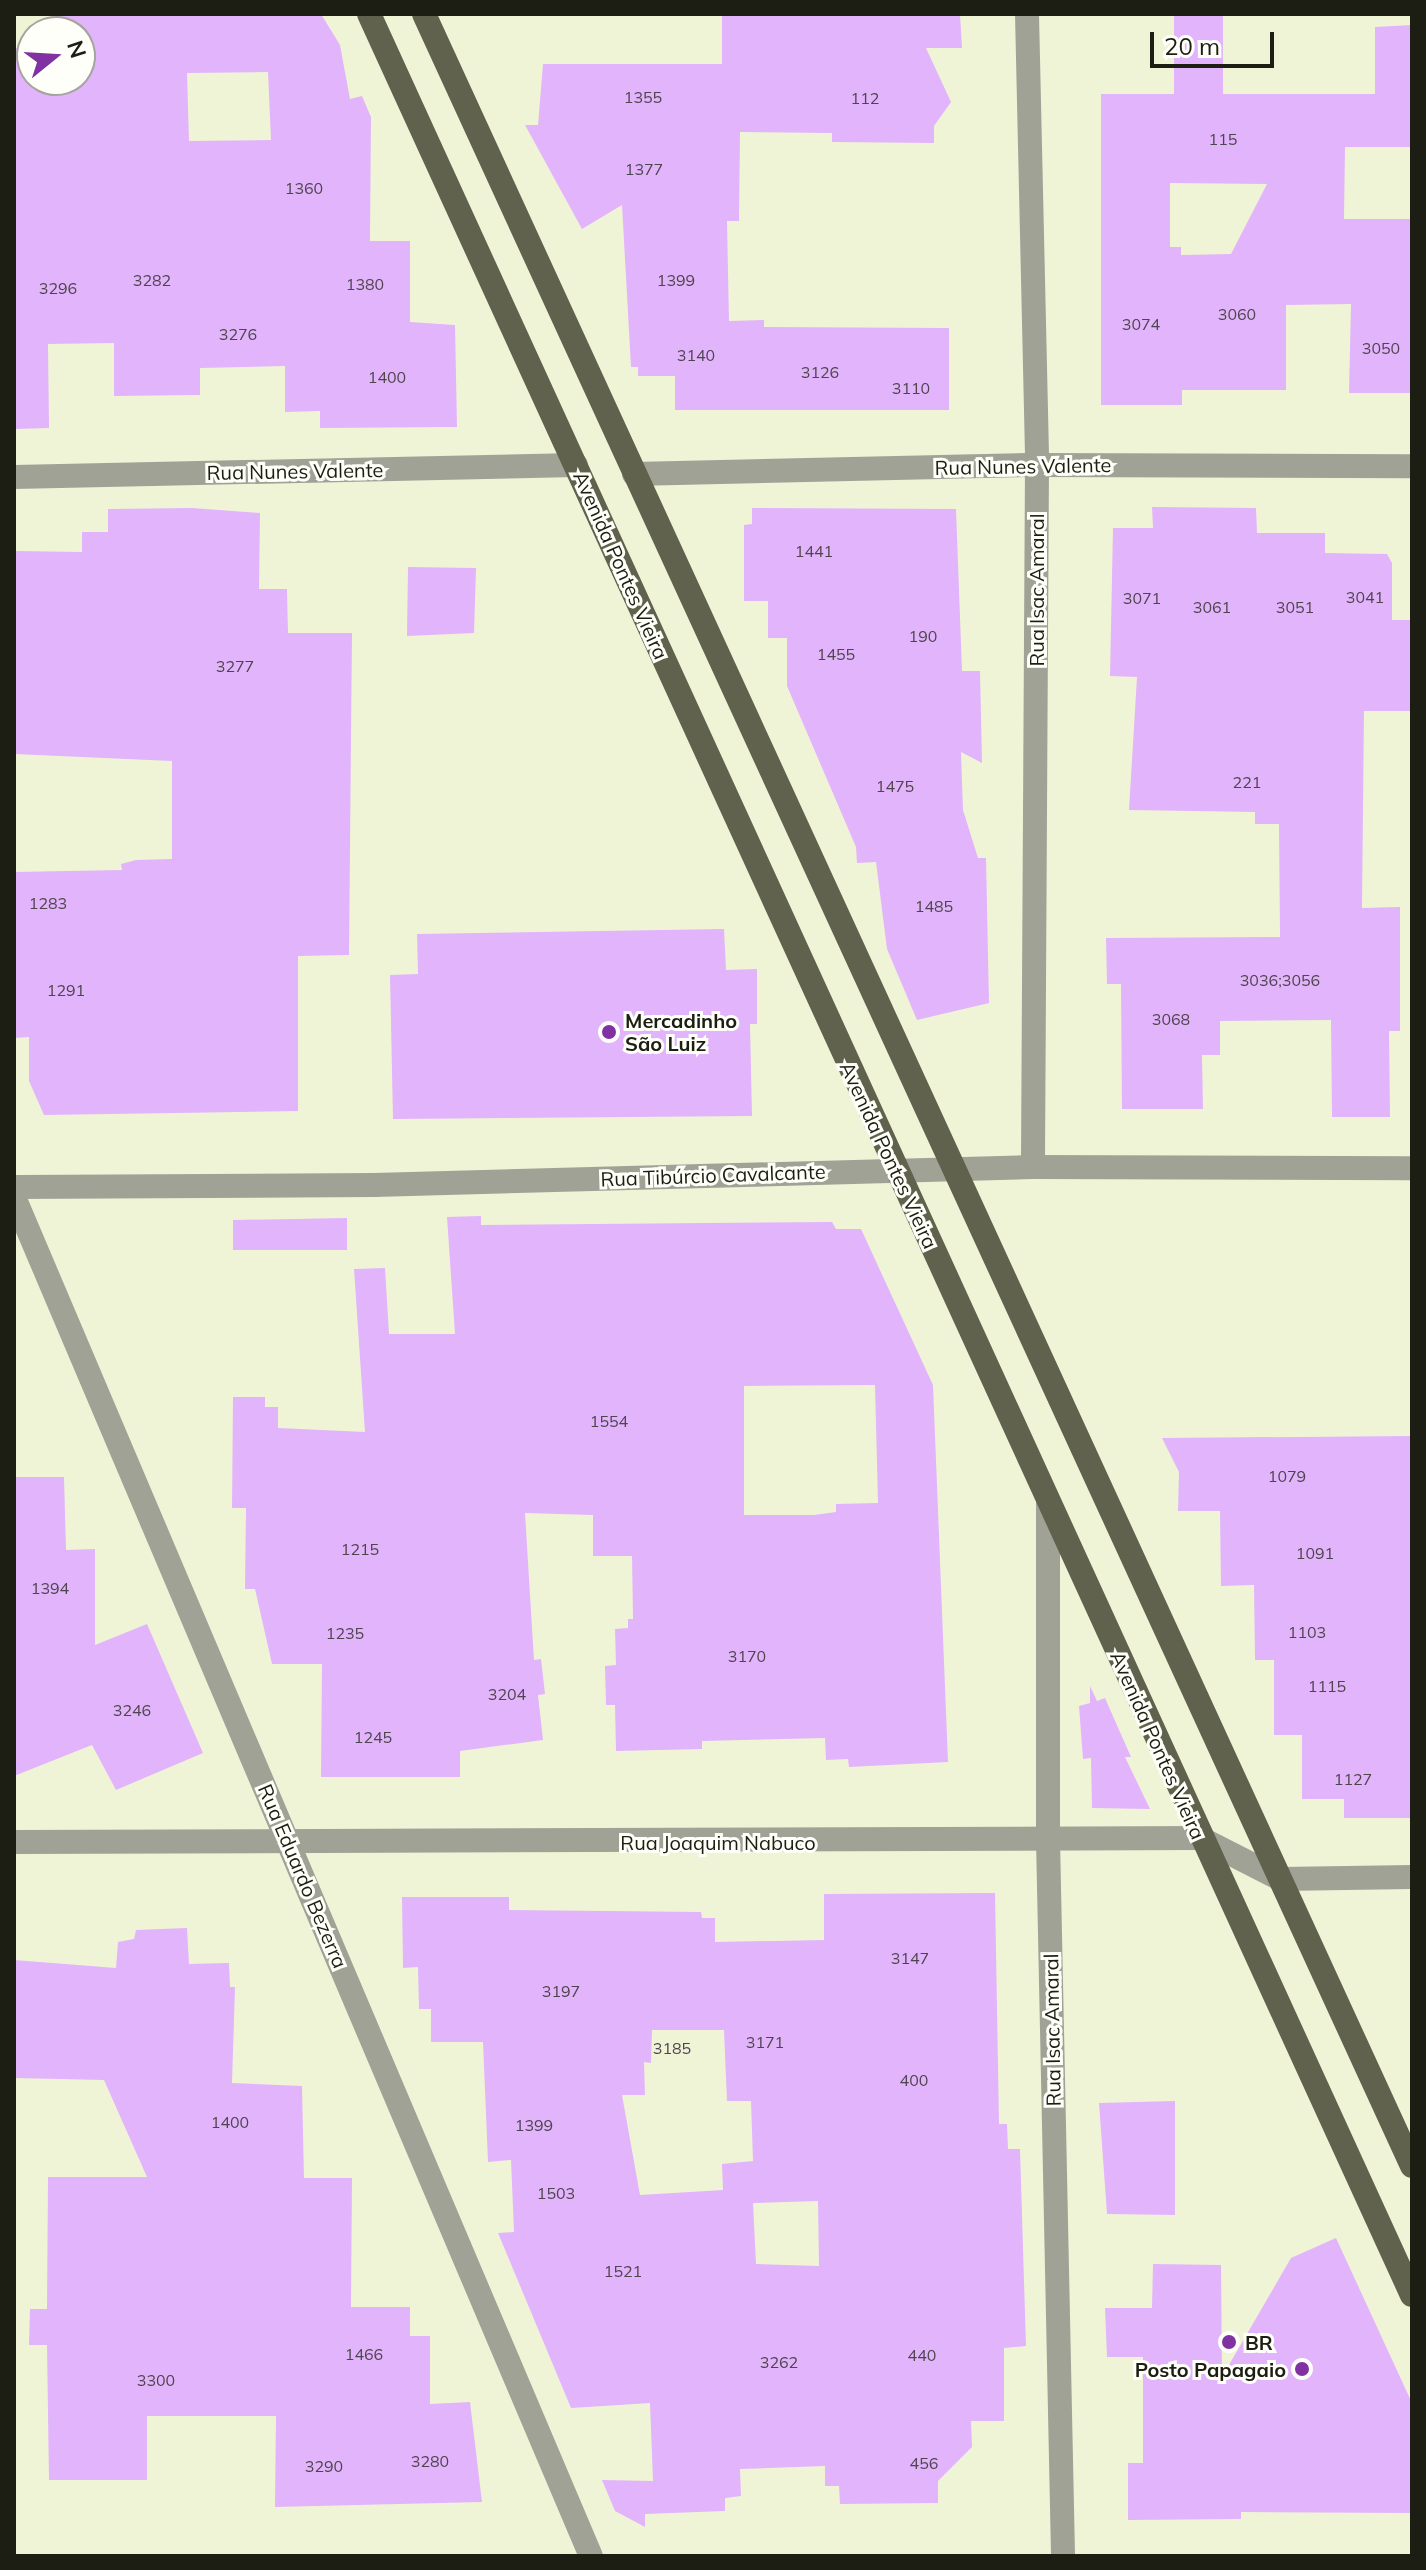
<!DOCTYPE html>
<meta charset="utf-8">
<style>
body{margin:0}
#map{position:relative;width:1426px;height:2570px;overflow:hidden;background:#f0f4d7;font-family:Mulish,sans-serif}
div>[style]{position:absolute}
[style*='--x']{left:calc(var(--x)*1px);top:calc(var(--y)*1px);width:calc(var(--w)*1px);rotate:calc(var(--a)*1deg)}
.building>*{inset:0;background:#e2b4fb}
.minor>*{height:24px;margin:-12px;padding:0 12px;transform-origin:12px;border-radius:12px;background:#a1a296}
.major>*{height:24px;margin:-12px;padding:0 12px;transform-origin:12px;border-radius:12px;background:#60624d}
.dots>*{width:22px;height:22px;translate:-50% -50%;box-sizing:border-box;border:4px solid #fefff9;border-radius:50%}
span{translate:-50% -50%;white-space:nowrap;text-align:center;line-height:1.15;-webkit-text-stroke:6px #fefff9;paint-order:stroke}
.number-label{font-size:16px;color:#4e444d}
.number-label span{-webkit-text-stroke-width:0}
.street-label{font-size:20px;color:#1d1e13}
.poi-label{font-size:20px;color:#1d1e13;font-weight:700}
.left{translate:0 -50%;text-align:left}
.right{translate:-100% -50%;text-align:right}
.frame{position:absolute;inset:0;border:16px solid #1d1e13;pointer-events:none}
.north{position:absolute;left:16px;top:16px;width:80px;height:80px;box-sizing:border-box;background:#fefff9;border:2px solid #a4a59d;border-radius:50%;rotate:72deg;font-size:22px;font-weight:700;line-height:32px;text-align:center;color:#1d1e13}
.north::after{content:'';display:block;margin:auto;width:28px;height:36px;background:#8032a3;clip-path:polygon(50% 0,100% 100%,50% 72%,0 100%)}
.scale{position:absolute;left:1150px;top:32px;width:124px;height:36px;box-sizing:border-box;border:4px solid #1d1e13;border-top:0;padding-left:10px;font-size:24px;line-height:28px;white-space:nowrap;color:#1d1e13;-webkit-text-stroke:6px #fefff9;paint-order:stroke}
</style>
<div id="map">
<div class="building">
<i style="clip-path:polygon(evenodd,51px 14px,321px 14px,340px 45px,350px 99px,362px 96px,371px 117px,370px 241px,410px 241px,410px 322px,455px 325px,457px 427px,320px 428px,320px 411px,285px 412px,285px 366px,200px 368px,200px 395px,114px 396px,114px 343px,48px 344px,49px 428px,14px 429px,16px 48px,32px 48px,32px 80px,80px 80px,80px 32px,51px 32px,51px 14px,268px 72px,271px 140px,189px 141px,187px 73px,268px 72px)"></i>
<i style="clip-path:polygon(722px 14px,960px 14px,962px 48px,926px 48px,951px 102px,934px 126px,934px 143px,832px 142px,832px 133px,740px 132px,739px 221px,727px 221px,729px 321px,764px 320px,764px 327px,949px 328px,949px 410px,675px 410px,675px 376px,638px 376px,638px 367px,631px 367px,622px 205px,582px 229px,525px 125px,538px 125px,543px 64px,722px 64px)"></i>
<i style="clip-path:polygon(evenodd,1174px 14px,1223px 16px,1223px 94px,1375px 94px,1375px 27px,1412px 25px,1412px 147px,1345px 147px,1344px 219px,1412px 219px,1412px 393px,1349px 393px,1351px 304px,1286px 305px,1286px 390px,1182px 390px,1182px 405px,1101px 405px,1101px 94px,1174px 94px,1174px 14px,1170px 183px,1267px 184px,1231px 254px,1181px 255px,1181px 247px,1170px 247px,1170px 183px)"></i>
<i style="clip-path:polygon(1152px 507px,1256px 508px,1257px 533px,1325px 533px,1325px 553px,1387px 554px,1392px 563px,1392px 620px,1412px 620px,1412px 711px,1364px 711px,1362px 908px,1400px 907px,1400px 1031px,1389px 1031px,1390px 1117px,1332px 1117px,1331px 1020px,1220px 1021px,1220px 1055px,1202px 1055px,1203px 1109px,1122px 1109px,1121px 984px,1107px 984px,1106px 938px,1280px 937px,1279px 824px,1255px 824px,1255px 812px,1129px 810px,1137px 677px,1110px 676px,1113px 528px,1153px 528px)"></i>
<i style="clip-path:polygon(192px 508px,260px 513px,259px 589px,287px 589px,288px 633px,352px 633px,349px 955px,298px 956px,298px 1111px,44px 1115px,29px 1081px,29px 1037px,14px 1038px,14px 872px,122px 870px,121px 864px,136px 860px,172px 859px,172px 761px,14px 754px,14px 551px,82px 552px,82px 532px,108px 532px,108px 509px)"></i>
<i style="clip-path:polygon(752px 508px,956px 509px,962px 671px,980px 671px,982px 763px,961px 752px,963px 810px,978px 858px,986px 858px,989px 1003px,917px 1020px,887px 949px,876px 862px,857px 863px,856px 847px,787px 686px,787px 638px,768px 638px,768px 601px,744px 601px,744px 525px,752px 524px)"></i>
<i style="clip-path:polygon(408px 567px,476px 568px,474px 633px,407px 636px)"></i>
<i style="clip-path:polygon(724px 929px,726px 970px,757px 969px,757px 1024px,750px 1024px,752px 1116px,393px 1119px,390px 975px,418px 974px,417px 934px)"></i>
<i style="clip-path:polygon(evenodd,481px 1216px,481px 1225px,832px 1222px,836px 1229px,861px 1229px,933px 1385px,948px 1762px,849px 1767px,848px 1759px,826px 1760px,825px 1738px,702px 1741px,702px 1749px,616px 1751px,615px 1705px,606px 1705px,605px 1666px,616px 1665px,615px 1629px,628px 1628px,628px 1619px,633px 1619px,632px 1556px,593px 1556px,593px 1515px,525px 1513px,534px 1660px,541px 1659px,545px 1694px,538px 1695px,543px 1740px,460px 1751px,460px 1777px,321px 1777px,322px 1664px,272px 1664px,255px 1589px,245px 1589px,246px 1508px,232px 1508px,233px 1397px,265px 1397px,265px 1407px,278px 1407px,278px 1428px,365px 1432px,354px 1269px,385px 1268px,389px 1334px,455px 1334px,447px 1217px,481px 1216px,875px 1385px,878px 1503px,836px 1504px,836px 1512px,814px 1515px,744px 1515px,744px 1386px,875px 1385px)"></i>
<i style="clip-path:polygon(347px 1218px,347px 1250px,233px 1250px,233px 1220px)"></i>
<i style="clip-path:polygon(1412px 1436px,1412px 1818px,1344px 1818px,1344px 1799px,1302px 1799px,1302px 1735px,1274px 1735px,1274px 1660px,1255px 1660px,1254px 1585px,1221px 1586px,1220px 1511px,1178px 1511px,1179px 1472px,1162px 1438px)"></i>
<i style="clip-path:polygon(14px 1477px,64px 1477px,66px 1550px,95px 1549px,95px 1645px,147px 1624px,203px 1753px,116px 1790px,92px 1745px,14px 1776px)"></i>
<i style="clip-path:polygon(1090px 1686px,1097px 1701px,1105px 1698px,1131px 1757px,1125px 1757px,1150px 1809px,1092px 1808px,1091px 1758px,1083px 1759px,1079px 1706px,1090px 1703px)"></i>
<i style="clip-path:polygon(evenodd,995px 1893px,999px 2124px,1007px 2124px,1008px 2149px,1020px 2149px,1026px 2346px,1004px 2348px,1004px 2421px,971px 2421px,972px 2447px,938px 2481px,938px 2503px,840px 2504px,839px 2486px,825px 2486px,825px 2466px,740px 2469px,741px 2496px,725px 2498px,725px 2511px,645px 2514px,645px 2527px,615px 2511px,602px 2480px,653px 2481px,650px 2403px,571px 2408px,498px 2233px,514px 2232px,511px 2160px,488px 2162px,483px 2042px,431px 2042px,431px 2009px,419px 2009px,418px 1967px,403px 1968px,402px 1897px,509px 1897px,509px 1910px,701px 1912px,702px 1918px,715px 1918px,715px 1942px,824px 1940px,824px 1894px,995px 1893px,652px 2030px,724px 2030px,727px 2101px,751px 2101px,753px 2161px,722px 2164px,723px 2190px,640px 2195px,622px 2095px,645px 2095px,644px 2062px,651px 2063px,652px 2030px,995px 1893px,818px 2201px,819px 2266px,756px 2264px,753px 2203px,818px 2201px)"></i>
<i style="clip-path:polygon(187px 1928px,189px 1964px,229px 1963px,230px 1987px,235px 1987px,232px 2083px,302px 2086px,304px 2178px,352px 2178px,351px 2307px,410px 2307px,410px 2336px,430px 2336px,430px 2404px,470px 2402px,482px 2502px,275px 2507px,276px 2416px,147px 2416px,147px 2480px,49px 2480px,47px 2345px,29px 2345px,30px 2309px,47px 2309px,48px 2177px,147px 2177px,104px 2080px,14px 2078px,14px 1960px,116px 1968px,118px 1942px,134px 1939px,136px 1930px)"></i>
<i style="clip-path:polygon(1175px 2101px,1175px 2215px,1107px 2214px,1099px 2103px)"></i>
<i style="clip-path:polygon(1336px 2238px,1412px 2403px,1412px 2513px,1241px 2512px,1241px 2519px,1128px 2520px,1128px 2463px,1143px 2463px,1143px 2357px,1107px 2357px,1105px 2308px,1152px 2308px,1153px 2264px,1221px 2265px,1222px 2377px,1291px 2258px)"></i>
</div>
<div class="minor">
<i style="--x:1027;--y:14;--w:451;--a:88.7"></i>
<i style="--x:1037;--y:465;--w:702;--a:90.33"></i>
<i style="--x:634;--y:474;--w:403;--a:-1.3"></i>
<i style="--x:1037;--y:465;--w:375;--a:0.2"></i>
<i style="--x:14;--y:477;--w:562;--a:-1.22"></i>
<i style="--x:14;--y:1187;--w:360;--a:-0.3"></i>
<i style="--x:374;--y:1185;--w:659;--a:-1.56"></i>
<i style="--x:1033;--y:1167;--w:379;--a:0.2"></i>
<i style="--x:14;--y:1197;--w:1476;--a:67"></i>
<i style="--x:1048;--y:1504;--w:335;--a:90"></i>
<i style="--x:1048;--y:1839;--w:717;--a:88.8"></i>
<i style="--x:14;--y:1842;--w:1186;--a:-0.19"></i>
<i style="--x:1200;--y:1838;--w:90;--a:27.1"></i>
<i style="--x:1280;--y:1879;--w:132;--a:-0.9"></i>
</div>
<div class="major">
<i style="--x:369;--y:14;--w:2508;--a:65.43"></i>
<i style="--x:424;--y:14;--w:2368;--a:65.34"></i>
</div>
<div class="dots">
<i style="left:609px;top:1032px;background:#8032a3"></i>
<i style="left:1229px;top:2342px;background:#8032a3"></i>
<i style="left:1302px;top:2369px;background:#8032a3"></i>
</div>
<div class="number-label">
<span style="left:643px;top:97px">1355</span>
<span style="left:865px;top:98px">112</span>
<span style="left:1223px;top:139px">115</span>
<span style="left:644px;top:169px">1377</span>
<span style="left:304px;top:188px">1360</span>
<span style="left:152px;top:280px">3282</span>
<span style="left:676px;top:280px">1399</span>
<span style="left:365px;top:284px">1380</span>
<span style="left:58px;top:288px">3296</span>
<span style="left:1237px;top:314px">3060</span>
<span style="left:1141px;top:324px">3074</span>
<span style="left:238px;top:334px">3276</span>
<span style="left:1381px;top:348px">3050</span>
<span style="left:696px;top:355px">3140</span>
<span style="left:820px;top:372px">3126</span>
<span style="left:387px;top:377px">1400</span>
<span style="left:911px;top:388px">3110</span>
<span style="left:814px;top:551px">1441</span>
<span style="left:1365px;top:597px">3041</span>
<span style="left:1142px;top:598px">3071</span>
<span style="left:1212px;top:607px">3061</span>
<span style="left:1295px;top:607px">3051</span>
<span style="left:923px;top:636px">190</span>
<span style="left:836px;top:654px">1455</span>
<span style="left:235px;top:666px">3277</span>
<span style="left:1247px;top:782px">221</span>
<span style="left:895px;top:786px">1475</span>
<span style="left:48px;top:903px">1283</span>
<span style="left:934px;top:906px">1485</span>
<span style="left:1280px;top:980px">3036;3056</span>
<span style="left:66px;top:990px">1291</span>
<span style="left:1171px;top:1019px">3068</span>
<span style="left:609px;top:1421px">1554</span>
<span style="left:1287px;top:1476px">1079</span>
<span style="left:360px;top:1549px">1215</span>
<span style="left:1315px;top:1553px">1091</span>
<span style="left:50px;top:1588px">1394</span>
<span style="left:1307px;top:1632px">1103</span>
<span style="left:345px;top:1633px">1235</span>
<span style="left:747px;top:1656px">3170</span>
<span style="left:1327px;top:1686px">1115</span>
<span style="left:507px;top:1694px">3204</span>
<span style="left:132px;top:1710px">3246</span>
<span style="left:373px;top:1737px">1245</span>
<span style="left:1353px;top:1779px">1127</span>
<span style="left:910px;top:1958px">3147</span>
<span style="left:561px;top:1991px">3197</span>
<span style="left:765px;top:2042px">3171</span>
<span style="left:672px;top:2048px">3185</span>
<span style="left:914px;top:2080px">400</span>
<span style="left:230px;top:2122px">1400</span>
<span style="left:534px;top:2125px">1399</span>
<span style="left:556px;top:2193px">1503</span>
<span style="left:623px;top:2271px">1521</span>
<span style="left:364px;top:2354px">1466</span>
<span style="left:922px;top:2355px">440</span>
<span style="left:779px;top:2362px">3262</span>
<span style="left:156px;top:2380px">3300</span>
<span style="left:430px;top:2461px">3280</span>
<span style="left:924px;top:2463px">456</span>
<span style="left:324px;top:2466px">3290</span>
</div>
<div class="street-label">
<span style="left:1023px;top:466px;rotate:-1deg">Rua Nunes Valente</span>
<span style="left:295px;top:471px;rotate:-1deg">Rua Nunes Valente</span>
<span style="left:621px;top:565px;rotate:66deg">Avenida Pontes Vieira</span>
<span style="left:1036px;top:590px;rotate:-90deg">Rua Isac Amaral</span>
<span style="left:889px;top:1155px;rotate:65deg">Avenida Pontes Vieira</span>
<span style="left:713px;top:1175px;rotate:-2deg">Rua Tibúrcio Cavalcante</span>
<span style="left:1158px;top:1745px;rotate:66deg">Avenida Pontes Vieira</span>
<span style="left:718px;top:1842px">Rua Joaquim Nabuco</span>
<span style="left:303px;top:1876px;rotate:67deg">Rua Eduardo Bezerra</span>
<span style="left:1052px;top:2030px;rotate:-91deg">Rua Isac Amaral</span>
</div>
<div class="poi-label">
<span class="left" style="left:625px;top:1032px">Mercadinho<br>São Luiz</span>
<span class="left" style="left:1245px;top:2342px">BR</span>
<span class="right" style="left:1286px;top:2369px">Posto Papagaio</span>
</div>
<div class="frame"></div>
<div class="north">N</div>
<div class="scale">20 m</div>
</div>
